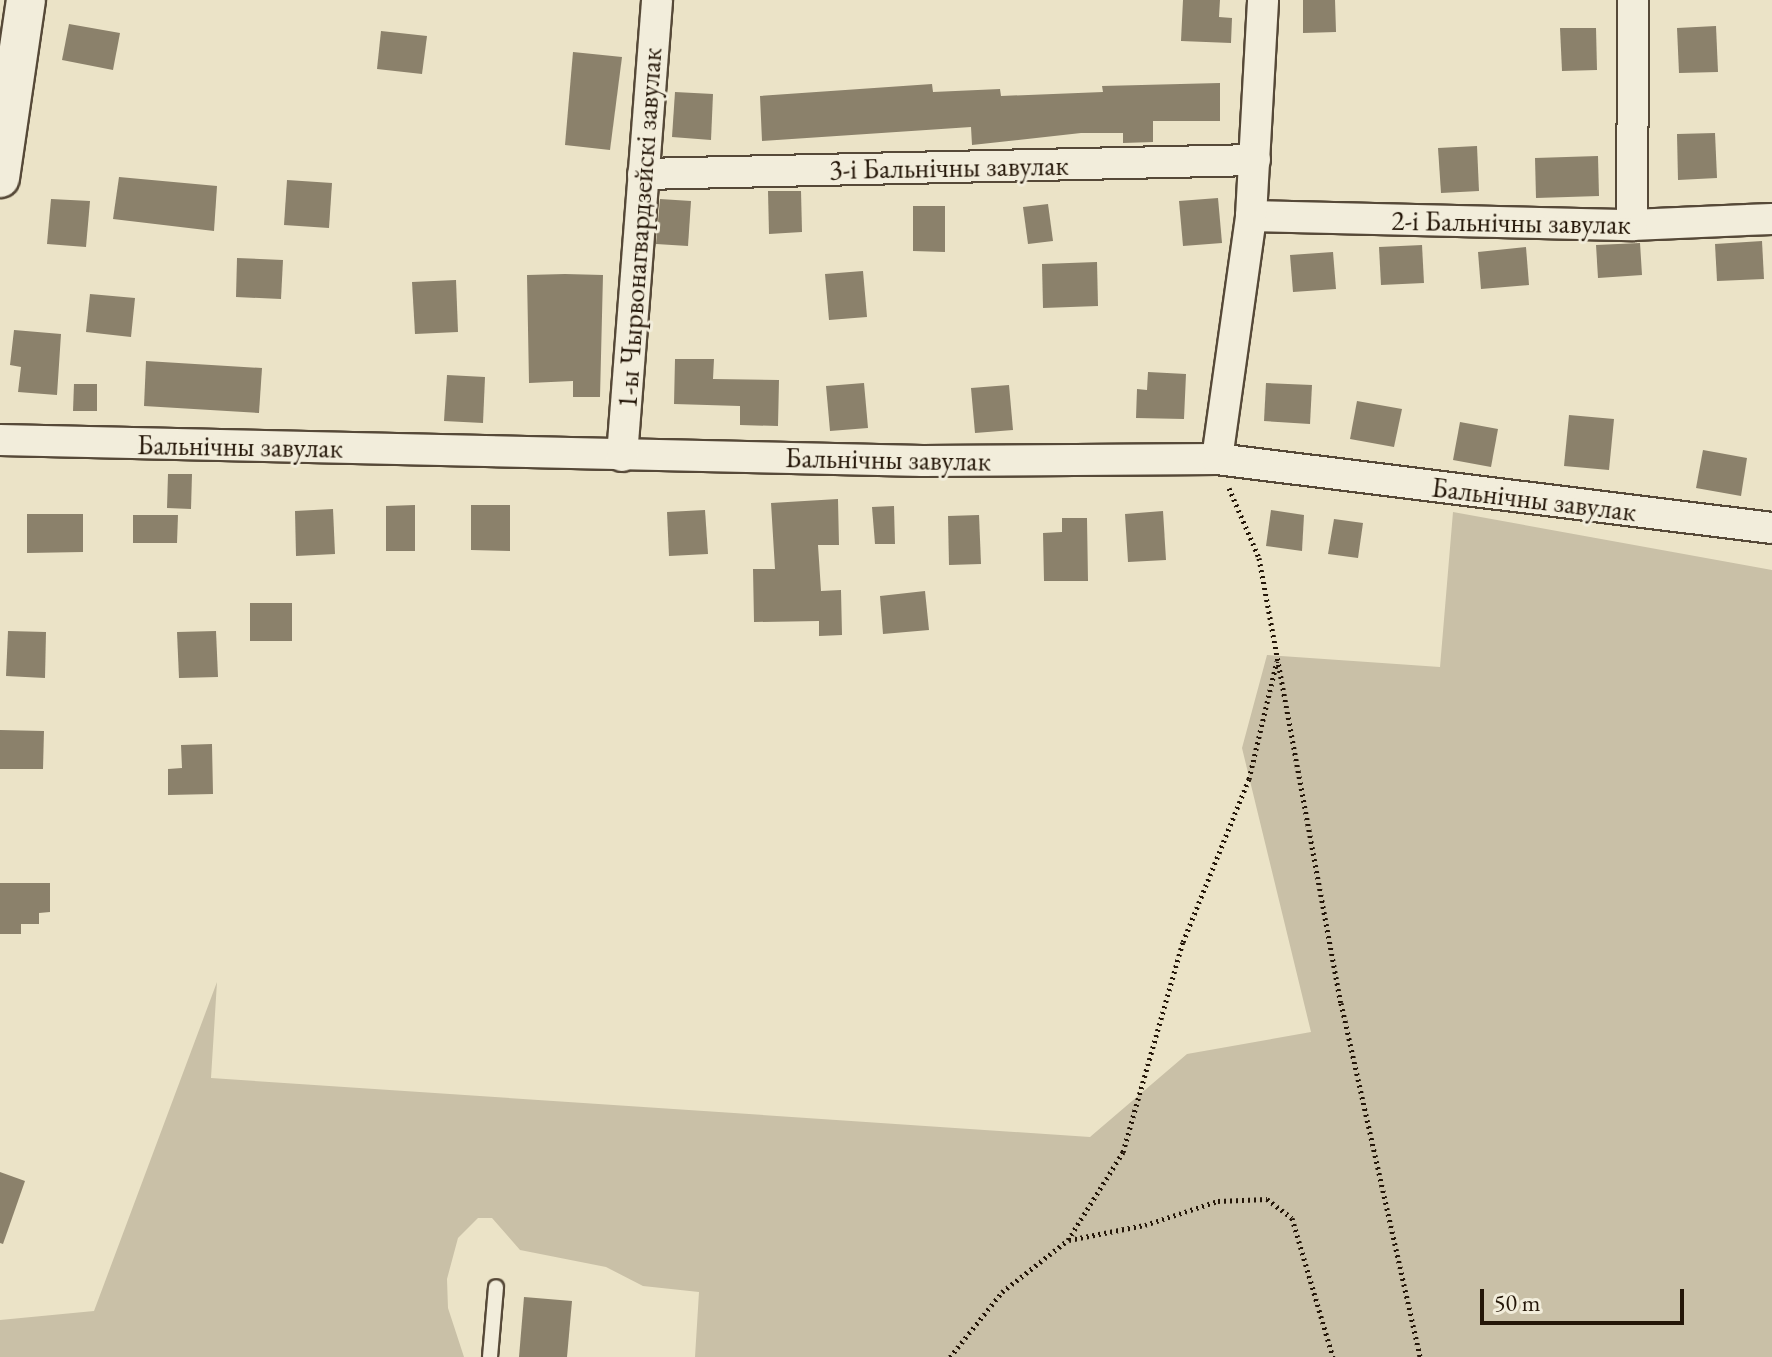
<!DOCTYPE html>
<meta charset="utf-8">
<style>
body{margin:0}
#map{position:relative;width:1772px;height:1357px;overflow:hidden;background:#ebe3c7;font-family:"EB Garamond",serif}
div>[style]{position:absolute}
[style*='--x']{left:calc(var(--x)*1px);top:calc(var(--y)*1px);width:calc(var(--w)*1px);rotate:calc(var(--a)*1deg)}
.green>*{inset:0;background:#c9c0a7}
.building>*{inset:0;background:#8b816b}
.path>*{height:5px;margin-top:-2.5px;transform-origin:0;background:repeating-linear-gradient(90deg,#241608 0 2px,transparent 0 6px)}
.roads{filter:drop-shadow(2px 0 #564938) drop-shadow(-2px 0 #564938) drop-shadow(0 2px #564938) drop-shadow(0 -2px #564938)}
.service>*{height:14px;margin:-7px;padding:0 7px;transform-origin:7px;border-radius:7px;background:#f2eddb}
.minor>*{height:30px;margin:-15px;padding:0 15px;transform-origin:15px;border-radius:15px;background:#f2eddb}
.tertiary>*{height:38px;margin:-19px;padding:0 19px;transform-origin:19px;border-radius:19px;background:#f2eddb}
span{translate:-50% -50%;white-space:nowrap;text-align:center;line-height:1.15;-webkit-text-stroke:6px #f2eddb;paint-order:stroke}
.street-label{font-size:28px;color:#241608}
.scale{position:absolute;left:1480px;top:1289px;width:204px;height:36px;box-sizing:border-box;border:4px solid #241608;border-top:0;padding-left:10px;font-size:24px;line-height:28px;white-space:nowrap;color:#241608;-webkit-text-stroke:6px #f2eddb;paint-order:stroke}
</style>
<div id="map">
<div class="green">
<i style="clip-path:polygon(1453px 512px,1772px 570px,1772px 1357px,695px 1357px,699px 1292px,643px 1286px,606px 1267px,520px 1250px,492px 1218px,478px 1218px,458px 1238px,447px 1279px,448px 1308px,464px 1357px,0 1357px,0 1320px,94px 1311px,217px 982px,211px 1078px,1090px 1137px,1187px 1054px,1311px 1032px,1242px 748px,1267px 655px,1440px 667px)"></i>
</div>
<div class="building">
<i style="clip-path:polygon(1183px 0,1220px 0,1219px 17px,1232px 18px,1231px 43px,1181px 41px)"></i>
<i style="clip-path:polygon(1303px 0,1335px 0,1336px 32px,1303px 33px)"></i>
<i style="clip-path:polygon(69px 24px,120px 33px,113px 70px,62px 60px)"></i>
<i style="clip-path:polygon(1716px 26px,1718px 72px,1679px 73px,1677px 28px)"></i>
<i style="clip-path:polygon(1560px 28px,1596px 28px,1597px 70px,1562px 71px)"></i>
<i style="clip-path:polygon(381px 31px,427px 36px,422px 74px,377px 69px)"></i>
<i style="clip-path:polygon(573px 52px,622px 57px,610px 150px,565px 145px)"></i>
<i style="clip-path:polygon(1220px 83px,1220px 121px,1153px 121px,1153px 142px,1123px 143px,1123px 133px,1081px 133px,972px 145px,971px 127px,762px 141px,760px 96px,932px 84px,933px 92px,1000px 89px,1001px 96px,1103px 92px,1102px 86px)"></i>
<i style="clip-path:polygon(675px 92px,713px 94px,711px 140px,672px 137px)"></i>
<i style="clip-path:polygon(1715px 133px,1717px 178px,1678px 180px,1677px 134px)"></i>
<i style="clip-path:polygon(1477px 146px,1479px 191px,1441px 193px,1438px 148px)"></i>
<i style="clip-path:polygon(1598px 156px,1599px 196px,1536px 198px,1535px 158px)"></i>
<i style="clip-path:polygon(119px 177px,217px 186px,214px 231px,113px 219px)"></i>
<i style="clip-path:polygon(287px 180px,332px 183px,329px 228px,284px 225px)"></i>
<i style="clip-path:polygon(768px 191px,801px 191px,802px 232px,769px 234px)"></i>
<i style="clip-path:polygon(1218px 198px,1222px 243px,1183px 246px,1179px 201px)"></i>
<i style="clip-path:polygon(51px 199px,90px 201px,86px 247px,47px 244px)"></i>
<i style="clip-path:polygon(660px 199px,691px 201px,688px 246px,656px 244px)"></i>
<i style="clip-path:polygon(1048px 204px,1053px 241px,1028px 244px,1023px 207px)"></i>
<i style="clip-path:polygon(913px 206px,945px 206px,945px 252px,913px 251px)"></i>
<i style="clip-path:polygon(1762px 241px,1764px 279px,1717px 281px,1715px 244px)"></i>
<i style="clip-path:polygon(1640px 243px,1642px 275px,1598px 278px,1596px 245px)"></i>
<i style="clip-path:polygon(1422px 245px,1424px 283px,1381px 285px,1379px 247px)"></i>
<i style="clip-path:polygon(1526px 247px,1529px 285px,1481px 289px,1478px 252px)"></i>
<i style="clip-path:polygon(1333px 252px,1336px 289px,1293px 292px,1290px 255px)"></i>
<i style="clip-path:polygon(237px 258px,283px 260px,281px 299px,236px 297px)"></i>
<i style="clip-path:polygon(1097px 262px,1098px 306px,1043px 308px,1042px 264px)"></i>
<i style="clip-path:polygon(863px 271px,867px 317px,829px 320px,825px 274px)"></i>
<i style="clip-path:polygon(565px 274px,603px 275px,600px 397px,573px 397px,573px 381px,529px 383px,527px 275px)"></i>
<i style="clip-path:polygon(456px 280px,458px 332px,415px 334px,412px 282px)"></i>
<i style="clip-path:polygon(90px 294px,135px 298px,131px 337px,86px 332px)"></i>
<i style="clip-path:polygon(14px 330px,61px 334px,57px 395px,18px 392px,21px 367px,10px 365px)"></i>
<i style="clip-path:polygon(675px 359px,714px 359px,713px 379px,779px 380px,778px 426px,740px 425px,740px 406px,674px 404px)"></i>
<i style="clip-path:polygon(146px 361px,262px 368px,259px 413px,144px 406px)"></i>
<i style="clip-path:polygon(1148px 372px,1186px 374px,1184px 419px,1136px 418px,1137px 389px,1147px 390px)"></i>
<i style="clip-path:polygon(447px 375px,485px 377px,483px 423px,444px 421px)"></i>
<i style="clip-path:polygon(864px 383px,868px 428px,830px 431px,826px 386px)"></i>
<i style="clip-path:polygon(1266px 383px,1312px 385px,1310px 424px,1264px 421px)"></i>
<i style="clip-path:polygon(74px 384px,97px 384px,97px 411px,73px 411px)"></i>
<i style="clip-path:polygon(1009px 385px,1013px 430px,975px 433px,971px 388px)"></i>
<i style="clip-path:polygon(1357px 401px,1402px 409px,1394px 447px,1350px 439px)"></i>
<i style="clip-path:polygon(1569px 415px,1614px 419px,1609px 470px,1564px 466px)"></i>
<i style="clip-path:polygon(1460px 422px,1498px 429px,1491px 467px,1453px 460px)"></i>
<i style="clip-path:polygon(1703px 450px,1747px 458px,1741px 496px,1696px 488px)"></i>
<i style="clip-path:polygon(168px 474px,192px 474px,191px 509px,167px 508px)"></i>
<i style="clip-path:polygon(838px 499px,839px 545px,818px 545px,821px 591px,841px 590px,842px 635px,819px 636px,819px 621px,754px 622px,753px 569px,775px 569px,771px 503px)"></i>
<i style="clip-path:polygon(415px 505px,415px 551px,386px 551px,386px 506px)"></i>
<i style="clip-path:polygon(471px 505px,510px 505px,510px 551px,471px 550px)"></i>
<i style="clip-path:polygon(894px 506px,895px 544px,875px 544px,872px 507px)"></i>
<i style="clip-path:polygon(333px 509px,335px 554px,296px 556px,295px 511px)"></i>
<i style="clip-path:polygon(705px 510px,708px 554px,669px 556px,667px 512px)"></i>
<i style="clip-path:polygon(1271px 510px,1304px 515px,1302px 551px,1266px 546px)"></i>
<i style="clip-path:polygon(1163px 511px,1166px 560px,1128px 562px,1125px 514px)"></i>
<i style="clip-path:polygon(27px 514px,83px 514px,83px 552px,27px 553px)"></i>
<i style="clip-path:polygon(133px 515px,178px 515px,177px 543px,133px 543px)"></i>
<i style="clip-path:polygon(979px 515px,981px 564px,949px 565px,948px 516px)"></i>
<i style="clip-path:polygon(1062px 518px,1087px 518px,1088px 581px,1044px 581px,1043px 533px,1062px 532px)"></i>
<i style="clip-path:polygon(1334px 519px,1363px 523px,1358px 558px,1328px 554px)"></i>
<i style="clip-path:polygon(925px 591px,929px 630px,883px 634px,880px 596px)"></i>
<i style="clip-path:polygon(250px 603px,292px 603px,292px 641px,250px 641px)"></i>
<i style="clip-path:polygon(8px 631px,46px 632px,45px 678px,6px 676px)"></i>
<i style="clip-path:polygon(216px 631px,218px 677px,179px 678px,177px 632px)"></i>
<i style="clip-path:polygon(0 730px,44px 731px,43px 769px,0 769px)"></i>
<i style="clip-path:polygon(212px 744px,213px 794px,168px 795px,168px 769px,182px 768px,181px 745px)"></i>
<i style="clip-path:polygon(0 883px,50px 883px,50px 912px,39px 913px,39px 924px,21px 924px,21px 934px,0 934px)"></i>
<i style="clip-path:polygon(0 1172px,25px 1181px,3px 1244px,0 1243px)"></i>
<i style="clip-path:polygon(524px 1297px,572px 1301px,567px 1357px,519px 1357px)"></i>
</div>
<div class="path">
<i style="--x:1229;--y:488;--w:76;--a:66.8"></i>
<i style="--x:1259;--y:558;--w:452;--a:79.6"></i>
<i style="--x:1341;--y:1003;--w:363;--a:77.4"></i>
<i style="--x:1069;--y:1240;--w:77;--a:-11.2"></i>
<i style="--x:1145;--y:1225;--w:77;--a:-18.2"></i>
<i style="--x:1218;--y:1201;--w:49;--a:-2.3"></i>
<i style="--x:1267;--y:1199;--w:31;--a:37"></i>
<i style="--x:1292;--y:1218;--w:145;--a:73.6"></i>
<i style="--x:950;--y:1357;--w:83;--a:-51.3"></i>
<i style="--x:1002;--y:1292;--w:84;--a:-38.2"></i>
<i style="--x:1068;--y:1240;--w:104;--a:-58"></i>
<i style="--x:1123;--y:1152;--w:218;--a:-74.1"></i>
<i style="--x:1183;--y:942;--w:176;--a:-68"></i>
<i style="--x:1249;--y:779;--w:121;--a:-76.7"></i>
</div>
<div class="roads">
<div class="service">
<i style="--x:490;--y:1357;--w:70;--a:-85.1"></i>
</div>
<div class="minor">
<i style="--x:643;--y:174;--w:612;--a:-1.31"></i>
<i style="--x:1251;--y:216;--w:381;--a:1.4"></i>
<i style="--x:1632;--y:225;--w:140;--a:-2.5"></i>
<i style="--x:1632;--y:225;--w:225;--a:-89.7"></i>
<i style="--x:0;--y:440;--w:923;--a:1.3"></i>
<i style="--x:923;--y:461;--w:294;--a:-0.4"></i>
<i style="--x:1217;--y:459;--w:559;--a:7.09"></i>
<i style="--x:622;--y:456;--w:457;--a:-85.6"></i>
<i style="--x:1217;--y:459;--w:245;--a:-82"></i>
<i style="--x:1251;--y:216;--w:216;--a:-86.8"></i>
</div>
<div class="tertiary">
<i style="--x:0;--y:178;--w:180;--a:-81.7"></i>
</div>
</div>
<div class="street-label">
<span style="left:949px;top:167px;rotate:-1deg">3-і Бальнічны завулак</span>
<span style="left:1511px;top:222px;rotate:1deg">2-і Бальнічны завулак</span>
<span style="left:639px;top:228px;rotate:-86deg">1-ы Чырвонагвардзейскі завулак</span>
<span style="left:240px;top:446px;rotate:1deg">Бальнічны завулак</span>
<span style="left:888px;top:459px;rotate:1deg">Бальнічны завулак</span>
<span style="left:1534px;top:499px;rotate:7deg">Бальнічны завулак</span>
</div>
<div class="scale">50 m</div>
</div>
